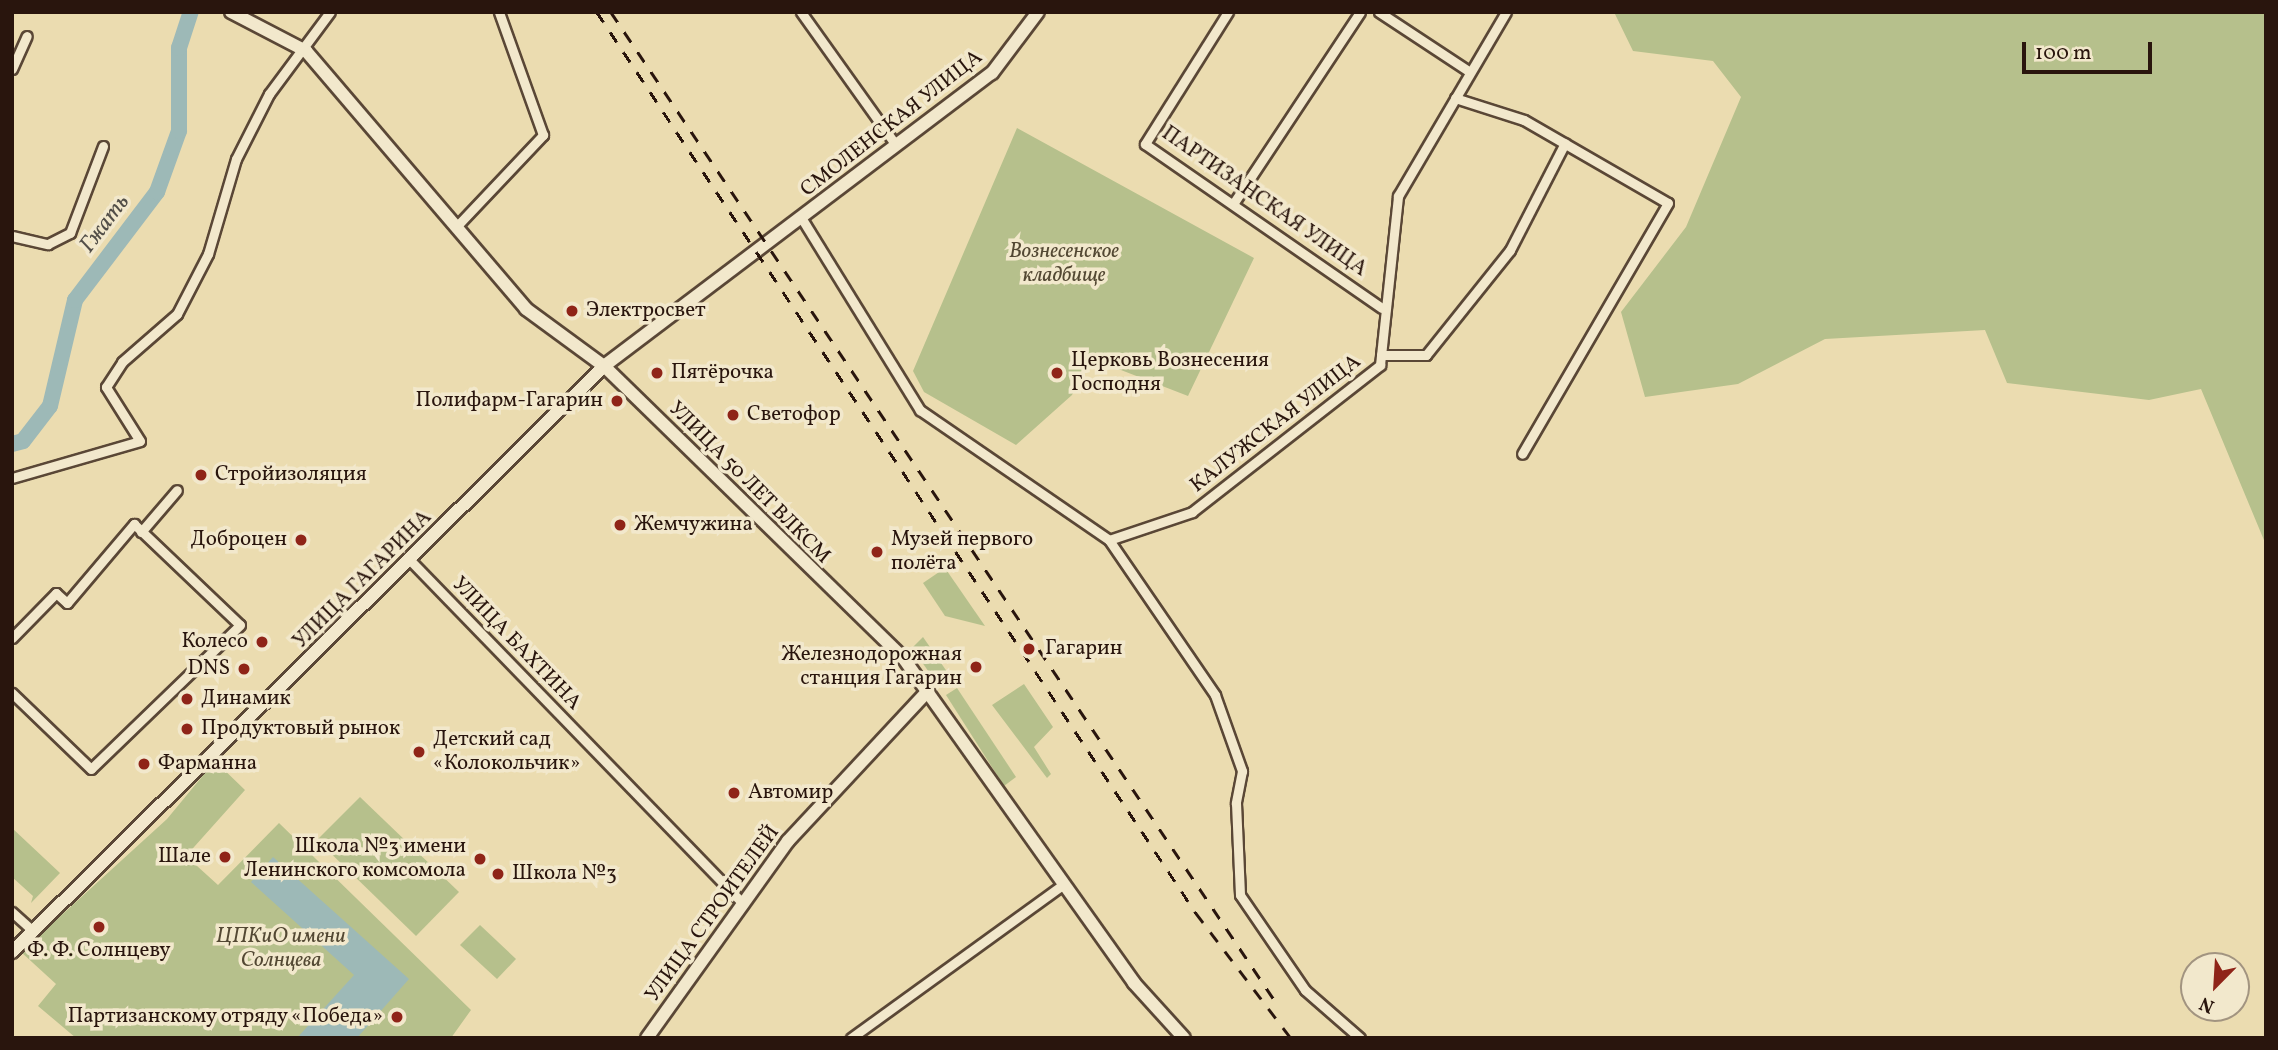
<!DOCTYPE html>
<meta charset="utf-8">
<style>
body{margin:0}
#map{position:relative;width:2278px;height:1050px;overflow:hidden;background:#ebdcb0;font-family:Vollkorn,serif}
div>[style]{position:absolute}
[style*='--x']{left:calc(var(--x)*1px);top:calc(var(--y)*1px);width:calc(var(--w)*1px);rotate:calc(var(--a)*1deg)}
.green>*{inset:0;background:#b6c08c}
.water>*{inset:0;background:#9db9b7}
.river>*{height:16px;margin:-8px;padding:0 8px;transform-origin:8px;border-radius:8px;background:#9db9b7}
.roads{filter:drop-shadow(2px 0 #5a4736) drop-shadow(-2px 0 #5a4736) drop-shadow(0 2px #5a4736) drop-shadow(0 -2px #5a4736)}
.street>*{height:9px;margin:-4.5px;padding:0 4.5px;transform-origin:4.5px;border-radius:4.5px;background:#f2e8cc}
.secondary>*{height:12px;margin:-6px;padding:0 6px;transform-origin:6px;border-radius:6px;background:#f2e8cc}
.rail>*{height:2.5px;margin-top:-1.25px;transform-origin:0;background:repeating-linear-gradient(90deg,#29150d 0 12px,transparent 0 24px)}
.dots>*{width:19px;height:19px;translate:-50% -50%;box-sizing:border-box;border:4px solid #f2e8cc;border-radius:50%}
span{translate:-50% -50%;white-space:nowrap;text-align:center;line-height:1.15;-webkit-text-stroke:7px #f2e8cc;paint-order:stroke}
.street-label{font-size:21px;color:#29150d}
.park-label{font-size:21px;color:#534833;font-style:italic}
.poi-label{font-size:21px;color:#29150d}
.left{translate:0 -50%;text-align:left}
.right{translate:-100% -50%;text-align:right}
.water-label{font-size:23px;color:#524e48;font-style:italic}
.frame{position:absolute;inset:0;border:14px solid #29150d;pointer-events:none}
.north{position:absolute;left:2180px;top:952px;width:70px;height:70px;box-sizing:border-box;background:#f2e8cc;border:2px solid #a29480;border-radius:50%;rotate:204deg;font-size:19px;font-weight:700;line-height:28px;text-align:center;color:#29150d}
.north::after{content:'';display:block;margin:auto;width:24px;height:32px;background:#8f2418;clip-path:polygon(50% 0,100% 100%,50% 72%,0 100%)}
.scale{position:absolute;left:2022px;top:42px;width:130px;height:32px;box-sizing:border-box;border:4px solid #29150d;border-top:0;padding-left:9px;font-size:21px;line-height:24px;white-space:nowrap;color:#29150d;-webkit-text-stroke:5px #f2e8cc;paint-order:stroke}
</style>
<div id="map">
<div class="green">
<i style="clip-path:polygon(1614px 12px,2266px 12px,2266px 545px,2201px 389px,2149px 400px,2007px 383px,1985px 330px,1825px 339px,1738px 384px,1645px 397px,1621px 312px,1686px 227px,1741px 97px,1713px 61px,1633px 51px)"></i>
<i style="clip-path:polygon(1017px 128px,1254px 258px,1188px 396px,1090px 358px,1072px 395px,1016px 445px,924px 392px,913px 371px)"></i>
<i style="clip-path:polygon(945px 568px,985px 626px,945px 616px,923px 583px)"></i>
<i style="clip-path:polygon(923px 637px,950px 676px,938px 685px,912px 648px)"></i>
<i style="clip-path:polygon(1024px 684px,1053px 727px,1034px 747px,1051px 774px,1047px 778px,992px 705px)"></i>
<i style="clip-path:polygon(957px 688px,1016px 777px,1004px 786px,946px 695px)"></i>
<i style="clip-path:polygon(215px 761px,245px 790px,186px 856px,218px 885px,279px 823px,471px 1010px,451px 1038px,76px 1038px,38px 1006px,56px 984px,21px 952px,167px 819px)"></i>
<i style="clip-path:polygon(360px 797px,459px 892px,416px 936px,317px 840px)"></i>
<i style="clip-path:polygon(12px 828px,60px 873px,31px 903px,33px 896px,12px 877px)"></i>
<i style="clip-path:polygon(480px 925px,516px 959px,497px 979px,460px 945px)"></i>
</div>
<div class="water">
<i style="clip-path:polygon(273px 857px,409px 979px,357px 1038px,297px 1038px,354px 975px,251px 882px)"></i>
</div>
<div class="river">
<i style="--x:12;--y:444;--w:11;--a:-15"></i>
<i style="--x:23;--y:441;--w:44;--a:-52.4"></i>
<i style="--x:50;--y:406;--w:109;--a:-76.7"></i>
<i style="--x:75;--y:300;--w:136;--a:-52.8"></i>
<i style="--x:157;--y:192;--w:65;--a:-70.2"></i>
<i style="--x:179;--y:131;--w:83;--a:-90"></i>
<i style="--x:179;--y:48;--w:38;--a:-72"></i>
</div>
<div class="roads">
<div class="street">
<i style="--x:801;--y:12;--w:163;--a:54.5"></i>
<i style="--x:1228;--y:12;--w:156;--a:122.2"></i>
<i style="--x:1145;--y:144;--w:288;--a:34.7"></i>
<i style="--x:1379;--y:12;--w:109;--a:33.4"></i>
<i style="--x:12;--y:69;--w:36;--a:-66"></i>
<i style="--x:1455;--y:98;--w:72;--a:17.7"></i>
<i style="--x:1524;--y:120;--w:166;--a:30"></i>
<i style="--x:1668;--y:203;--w:290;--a:120.2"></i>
<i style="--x:1233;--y:204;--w:230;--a:-56.5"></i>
<i style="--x:802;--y:219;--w:225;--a:58.3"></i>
<i style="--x:920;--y:410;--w:229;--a:34.5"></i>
<i style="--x:1109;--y:540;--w:188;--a:55.6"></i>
<i style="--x:1215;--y:695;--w:81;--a:70.4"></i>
<i style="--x:1242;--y:771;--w:33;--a:101"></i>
<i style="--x:1236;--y:803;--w:92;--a:87.5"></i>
<i style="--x:1240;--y:895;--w:115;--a:55.6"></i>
<i style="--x:1305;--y:990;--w:73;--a:41.1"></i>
<i style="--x:456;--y:227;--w:127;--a:-46.6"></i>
<i style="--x:543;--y:135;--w:131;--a:-109.7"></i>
<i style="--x:12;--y:236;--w:37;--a:13"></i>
<i style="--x:48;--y:244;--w:25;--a:-27"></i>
<i style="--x:70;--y:233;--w:93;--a:-69.2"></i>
<i style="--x:1381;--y:355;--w:45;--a:0"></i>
<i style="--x:1426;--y:355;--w:134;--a:-51.3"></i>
<i style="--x:1510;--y:250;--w:120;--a:-62.8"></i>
<i style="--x:12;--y:478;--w:133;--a:-16.1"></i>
<i style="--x:140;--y:441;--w:64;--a:-122.2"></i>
<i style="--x:106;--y:387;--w:30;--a:-57"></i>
<i style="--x:122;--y:362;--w:73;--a:-41.1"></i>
<i style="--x:177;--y:314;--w:68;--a:-62.7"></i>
<i style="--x:208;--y:254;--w:99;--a:-73.6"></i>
<i style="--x:236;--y:159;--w:73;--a:-63.1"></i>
<i style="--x:269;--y:94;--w:102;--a:-53.4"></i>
<i style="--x:141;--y:532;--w:55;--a:-49.4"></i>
<i style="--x:1109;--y:540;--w:88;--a:-18.6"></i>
<i style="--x:1192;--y:512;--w:239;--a:-38"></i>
<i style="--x:1380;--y:365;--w:170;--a:-83.9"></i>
<i style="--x:1398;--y:196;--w:213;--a:-59.6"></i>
<i style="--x:410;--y:560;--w:479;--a:45.9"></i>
<i style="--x:12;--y:638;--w:63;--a:-45.6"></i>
<i style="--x:56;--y:593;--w:15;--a:42"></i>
<i style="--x:67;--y:603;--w:104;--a:-49.7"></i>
<i style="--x:134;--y:524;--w:146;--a:43.6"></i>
<i style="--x:240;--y:625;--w:207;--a:136"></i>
<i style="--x:91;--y:769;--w:110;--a:-136.1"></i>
<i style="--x:12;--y:912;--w:28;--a:42"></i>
<i style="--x:851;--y:1038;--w:261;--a:-35.9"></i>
</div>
<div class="secondary">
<i style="--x:231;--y:12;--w:85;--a:27.5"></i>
<i style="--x:306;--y:51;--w:339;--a:49.5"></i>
<i style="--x:526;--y:309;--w:97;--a:36.2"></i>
<i style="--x:604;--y:366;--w:419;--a:44.3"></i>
<i style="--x:904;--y:659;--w:397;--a:54.6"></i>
<i style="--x:1134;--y:983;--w:74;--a:47.7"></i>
<i style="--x:12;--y:952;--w:833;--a:-44.71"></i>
<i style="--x:604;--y:366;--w:486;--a:-37.1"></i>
<i style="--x:992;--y:73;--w:76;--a:-53"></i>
<i style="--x:647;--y:1038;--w:242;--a:-54.4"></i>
<i style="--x:788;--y:841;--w:204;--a:-47"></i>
</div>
</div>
<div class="rail">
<i style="--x:597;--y:12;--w:1082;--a:56.38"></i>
<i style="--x:1196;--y:913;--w:157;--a:52.8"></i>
<i style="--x:611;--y:12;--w:1188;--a:56.12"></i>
</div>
<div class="dots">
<i style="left:572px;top:311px;background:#8f2418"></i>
<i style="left:657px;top:373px;background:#8f2418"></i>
<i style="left:1057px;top:373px;background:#8f2418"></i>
<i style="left:617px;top:401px;background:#8f2418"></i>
<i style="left:733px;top:415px;background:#8f2418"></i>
<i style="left:201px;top:475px;background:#8f2418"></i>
<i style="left:620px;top:525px;background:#8f2418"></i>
<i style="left:301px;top:540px;background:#8f2418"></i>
<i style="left:877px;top:552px;background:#8f2418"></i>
<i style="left:262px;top:642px;background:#8f2418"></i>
<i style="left:1029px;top:649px;background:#8f2418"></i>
<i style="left:976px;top:667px;background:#8f2418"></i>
<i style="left:244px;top:669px;background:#8f2418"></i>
<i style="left:187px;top:699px;background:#8f2418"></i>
<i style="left:187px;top:729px;background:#8f2418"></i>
<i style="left:419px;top:752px;background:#8f2418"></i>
<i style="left:144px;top:764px;background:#8f2418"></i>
<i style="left:734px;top:793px;background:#8f2418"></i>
<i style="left:225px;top:857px;background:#8f2418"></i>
<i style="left:480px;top:859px;background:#8f2418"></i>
<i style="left:498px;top:874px;background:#8f2418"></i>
<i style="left:99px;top:927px;background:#8f2418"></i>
<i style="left:397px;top:1017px;background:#8f2418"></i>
</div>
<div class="street-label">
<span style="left:892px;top:124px;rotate:-38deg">СМОЛЕНСКАЯ УЛИЦА</span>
<span style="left:1264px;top:202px;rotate:35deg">ПАРТИЗАНСКАЯ УЛИЦА</span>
<span style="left:1276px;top:424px;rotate:-38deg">КАЛУЖСКАЯ УЛИЦА</span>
<span style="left:749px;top:483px;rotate:45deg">УЛИЦА 50 ЛЕТ ВЛКСМ</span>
<span style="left:363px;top:580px;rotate:-45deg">УЛИЦА ГАГАРИНА</span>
<span style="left:516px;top:644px;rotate:46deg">УЛИЦА БАХТИНА</span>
<span style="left:713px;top:914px;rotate:-54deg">УЛИЦА СТРОИТЕЛЕЙ</span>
</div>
<div class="park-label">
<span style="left:1064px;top:264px">Вознесенское<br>кладбище</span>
<span style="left:281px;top:949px">ЦПКиО имени<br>Солнцева</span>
</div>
<div class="poi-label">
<span class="left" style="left:586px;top:311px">Электросвет</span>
<span class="left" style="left:1071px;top:373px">Церковь Вознесения<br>Господня</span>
<span class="left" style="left:671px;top:373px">Пятёрочка</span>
<span class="right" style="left:603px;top:401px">Полифарм-Гагарин</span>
<span class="left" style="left:747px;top:415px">Светофор</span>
<span class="left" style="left:215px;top:475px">Стройизоляция</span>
<span class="left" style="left:634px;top:525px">Жемчужина</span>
<span class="right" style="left:287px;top:540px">Доброцен</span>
<span class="left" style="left:891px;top:552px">Музей первого<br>полёта</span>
<span class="right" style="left:248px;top:642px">Колесо</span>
<span class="left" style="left:1045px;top:649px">Гагарин</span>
<span class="right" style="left:962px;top:667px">Железнодорожная<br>станция Гагарин</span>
<span class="right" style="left:230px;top:669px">DNS</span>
<span class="left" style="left:201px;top:699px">Динамик</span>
<span class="left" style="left:201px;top:729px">Продуктовый рынок</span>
<span class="left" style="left:433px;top:752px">Детский сад<br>«Колокольчик»</span>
<span class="left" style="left:158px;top:764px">Фарманна</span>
<span class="left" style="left:748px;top:793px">Автомир</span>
<span class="right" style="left:466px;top:859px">Школа №3 имени<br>Ленинского комсомола</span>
<span class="right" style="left:211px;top:857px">Шале</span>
<span class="left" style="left:512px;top:874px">Школа №3</span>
<span style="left:99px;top:951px">Ф. Ф. Солнцеву</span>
<span class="right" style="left:383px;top:1017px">Партизанскому отряду «Победа»</span>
</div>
<div class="water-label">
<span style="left:105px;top:224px;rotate:-53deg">Гжать</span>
</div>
<div class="frame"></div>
<div class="north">N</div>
<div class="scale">100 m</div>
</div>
